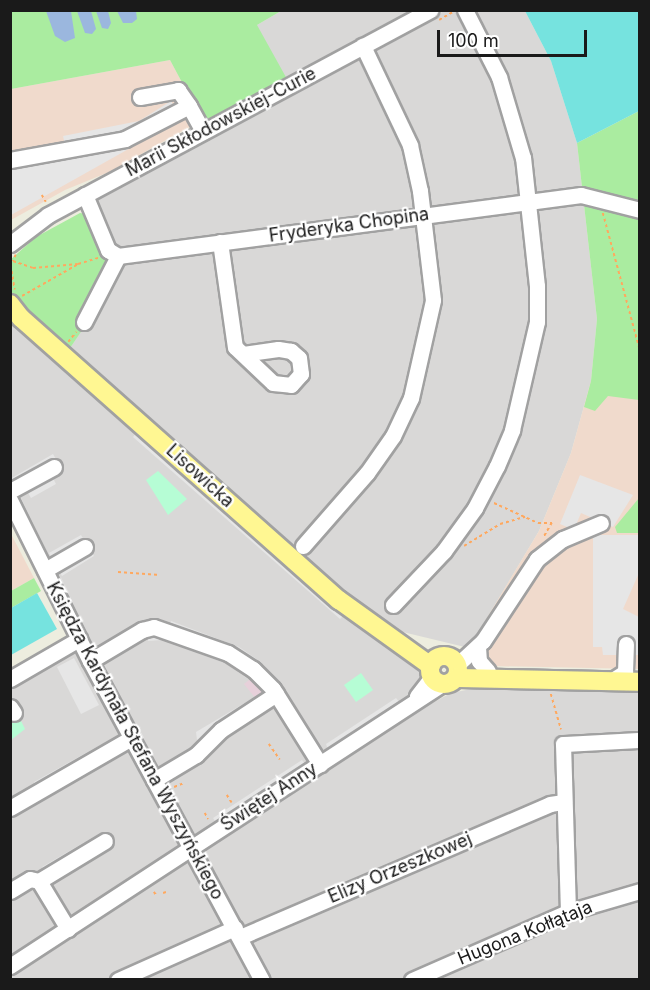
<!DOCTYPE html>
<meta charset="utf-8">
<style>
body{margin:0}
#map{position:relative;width:650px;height:990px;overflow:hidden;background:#ededdf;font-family:Inter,sans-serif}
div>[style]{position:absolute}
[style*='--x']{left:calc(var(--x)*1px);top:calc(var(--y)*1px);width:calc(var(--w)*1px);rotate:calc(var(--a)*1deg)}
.residential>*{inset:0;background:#d9d8d7}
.commercial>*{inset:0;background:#f0dacc}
.industrial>*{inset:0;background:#e7d0da}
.grass>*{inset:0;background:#aaeca0}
.park>*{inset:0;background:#b6fdd5}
.pitch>*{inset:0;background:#76e3df}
.parking>*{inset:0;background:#e6e6e6}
.water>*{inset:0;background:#9bb7de}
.path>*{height:1.5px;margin-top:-0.75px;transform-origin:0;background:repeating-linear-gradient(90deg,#ffa85e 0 3px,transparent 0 6px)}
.roads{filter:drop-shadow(2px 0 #a1a1a1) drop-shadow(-2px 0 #a1a1a1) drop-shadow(0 2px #a1a1a1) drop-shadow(0 -2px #a1a1a1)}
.minor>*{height:15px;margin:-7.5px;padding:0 7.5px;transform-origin:7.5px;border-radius:7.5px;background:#fff}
.major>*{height:18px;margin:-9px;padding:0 9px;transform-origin:9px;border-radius:9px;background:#fff792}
.major>.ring{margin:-9px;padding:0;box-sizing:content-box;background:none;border:18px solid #fff792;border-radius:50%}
span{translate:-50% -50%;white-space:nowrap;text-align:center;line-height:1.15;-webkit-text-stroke:4.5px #fff;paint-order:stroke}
.street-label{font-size:18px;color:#1a1a1a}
.frame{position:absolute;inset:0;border:12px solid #1a1a1a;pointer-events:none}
.scale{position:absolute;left:437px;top:30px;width:150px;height:27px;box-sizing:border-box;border:3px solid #1a1a1a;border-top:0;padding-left:8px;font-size:18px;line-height:21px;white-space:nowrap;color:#1a1a1a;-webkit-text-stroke:4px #fff;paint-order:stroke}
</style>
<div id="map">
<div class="residential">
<i style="clip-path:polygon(281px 11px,419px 11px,206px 124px,201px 118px,170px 60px,201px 118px,257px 25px)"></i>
<i style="clip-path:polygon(444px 11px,525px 11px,551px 61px,577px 143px,597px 319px,591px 381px,571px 453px,539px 531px,475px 638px,465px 647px,386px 628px,370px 617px,68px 351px,99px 304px,118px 265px,96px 201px,100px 193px)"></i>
<i style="clip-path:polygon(11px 320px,425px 671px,423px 687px,193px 838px,96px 662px,11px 488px)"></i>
<i style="clip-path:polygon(67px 638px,97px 686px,181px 846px,11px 960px,11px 668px)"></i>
<i style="clip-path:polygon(476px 688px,639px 691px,639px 979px,268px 979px,201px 851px,202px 848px,421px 709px,451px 693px)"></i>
<i style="clip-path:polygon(182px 861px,192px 863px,256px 980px,11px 980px,11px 973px)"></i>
</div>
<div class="commercial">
<i style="clip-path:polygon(170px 60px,202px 120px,109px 172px,65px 190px,11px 220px,11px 89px)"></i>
<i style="clip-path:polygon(591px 381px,639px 395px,639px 669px,491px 666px,475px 638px,539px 531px,571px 453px)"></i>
<i style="clip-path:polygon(10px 532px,34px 578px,11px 591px,10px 591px)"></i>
</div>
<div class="industrial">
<i style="clip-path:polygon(254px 676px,266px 690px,256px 699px,244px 684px)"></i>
</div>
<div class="grass">
<i style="clip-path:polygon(11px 11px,281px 11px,257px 25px,287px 79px,213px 118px,201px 118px,170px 60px,11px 89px)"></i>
<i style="clip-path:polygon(639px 111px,639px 400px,608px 396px,595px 411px,584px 407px,591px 381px,597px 319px,577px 143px)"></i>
<i style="clip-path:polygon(80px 213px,87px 214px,111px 259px,78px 317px,87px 323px,68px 351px,11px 298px,10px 260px,36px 237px)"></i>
<i style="clip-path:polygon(639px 498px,639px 533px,617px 533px,615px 527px)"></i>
<i style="clip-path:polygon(34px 578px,41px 591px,11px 608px,11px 591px)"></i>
</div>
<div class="park">
<i style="clip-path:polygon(158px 471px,187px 499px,168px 515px,146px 480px)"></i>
<i style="clip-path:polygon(361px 673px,373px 690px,356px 702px,344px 685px)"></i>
<i style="clip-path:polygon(18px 715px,25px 729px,11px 740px,11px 719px)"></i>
</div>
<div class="pitch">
<i style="clip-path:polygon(525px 11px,639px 11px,639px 111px,577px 143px,551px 61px)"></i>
<i style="clip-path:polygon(37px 593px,57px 629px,11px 655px,11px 608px)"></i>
</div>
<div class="parking">
<i style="clip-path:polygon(171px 101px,182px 119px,11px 215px,11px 156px,65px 145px,63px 136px,139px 121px)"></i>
<i style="clip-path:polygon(139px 430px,346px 613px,340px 619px,133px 437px)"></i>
<i style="clip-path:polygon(53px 454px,61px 468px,51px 474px,56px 484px,31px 498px,25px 488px,11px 482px,10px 479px)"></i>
<i style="clip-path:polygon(580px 475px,633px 495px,613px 527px,581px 513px,574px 530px,560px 524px)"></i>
<i style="clip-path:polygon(21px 498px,50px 558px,44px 561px,15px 501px)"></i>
<i style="clip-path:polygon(81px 535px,94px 556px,62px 576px,49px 553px)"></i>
<i style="clip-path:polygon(593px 535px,639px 535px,639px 573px,623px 609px,639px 617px,639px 655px,603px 655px,602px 647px,593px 647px)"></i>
<i style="clip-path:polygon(57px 571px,95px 648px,89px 651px,51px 574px)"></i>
<i style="clip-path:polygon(171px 621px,239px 647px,262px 663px,259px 667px,169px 626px)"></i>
<i style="clip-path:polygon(155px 632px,229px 657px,253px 674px,248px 679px,225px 663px,162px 640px,148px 641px,146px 634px)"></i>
<i style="clip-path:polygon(74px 658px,99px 705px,81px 714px,57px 667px)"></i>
<i style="clip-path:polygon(253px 698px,256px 704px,197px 740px,196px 732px)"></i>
<i style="clip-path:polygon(396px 698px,400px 703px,328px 750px,326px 744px)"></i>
<i style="clip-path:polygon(100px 745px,104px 750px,37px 789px,34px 782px)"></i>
<i style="clip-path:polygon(302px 760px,306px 765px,217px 824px,213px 818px)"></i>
<i style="clip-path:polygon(100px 833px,103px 838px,45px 873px,42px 867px)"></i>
</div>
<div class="water">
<i style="clip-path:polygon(46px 11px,71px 11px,75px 38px,65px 42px,55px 36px)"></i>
<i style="clip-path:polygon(77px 11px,91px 11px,96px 29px,92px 34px,85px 33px)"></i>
<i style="clip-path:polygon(96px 11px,108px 11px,111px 23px,108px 29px,102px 28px)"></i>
<i style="clip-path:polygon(117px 11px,136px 11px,137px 19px,132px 23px,123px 23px)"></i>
</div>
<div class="path">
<i style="--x:439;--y:20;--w:16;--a:-30"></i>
<i style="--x:42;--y:195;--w:8;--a:60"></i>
<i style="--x:603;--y:213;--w:142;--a:74.9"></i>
<i style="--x:16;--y:255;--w:7;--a:117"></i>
<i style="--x:13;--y:261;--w:21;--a:19"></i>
<i style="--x:33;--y:268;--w:45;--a:-5.1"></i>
<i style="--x:10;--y:259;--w:31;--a:81"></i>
<i style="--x:22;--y:296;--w:64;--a:-29.7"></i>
<i style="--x:78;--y:264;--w:21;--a:-17"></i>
<i style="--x:68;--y:342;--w:13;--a:-51"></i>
<i style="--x:494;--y:503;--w:48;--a:24.4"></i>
<i style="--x:538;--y:523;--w:14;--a:0"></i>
<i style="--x:552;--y:523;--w:16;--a:120"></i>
<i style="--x:464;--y:546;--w:42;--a:-31.4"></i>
<i style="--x:500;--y:524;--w:26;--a:-16"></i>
<i style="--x:118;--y:572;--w:42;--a:4.1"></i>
<i style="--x:551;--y:694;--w:37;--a:74"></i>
<i style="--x:269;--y:744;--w:19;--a:55"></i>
<i style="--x:174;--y:787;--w:11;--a:-22"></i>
<i style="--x:227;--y:795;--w:9;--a:58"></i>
<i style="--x:205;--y:813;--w:7;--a:63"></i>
<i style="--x:154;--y:892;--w:5;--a:53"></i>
<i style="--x:163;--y:893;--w:3;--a:-18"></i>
</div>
<div class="roads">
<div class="minor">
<i style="--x:140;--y:97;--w:39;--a:-10"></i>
<i style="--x:178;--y:90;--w:19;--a:55"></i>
<i style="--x:10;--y:160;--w:117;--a:-10.3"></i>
<i style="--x:125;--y:139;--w:72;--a:-27.3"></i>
<i style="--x:189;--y:106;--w:29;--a:61"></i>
<i style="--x:85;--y:195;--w:60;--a:67.3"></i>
<i style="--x:108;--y:250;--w:12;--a:31"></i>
<i style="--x:118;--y:256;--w:467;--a:-7.5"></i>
<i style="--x:581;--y:195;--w:61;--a:14.3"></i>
<i style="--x:220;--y:242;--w:106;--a:81.9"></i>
<i style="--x:235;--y:347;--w:52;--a:43.5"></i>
<i style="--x:273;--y:383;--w:18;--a:6"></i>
<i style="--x:291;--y:385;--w:15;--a:-48"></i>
<i style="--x:301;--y:374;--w:16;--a:-97"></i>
<i style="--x:299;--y:358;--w:11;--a:-139"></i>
<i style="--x:291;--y:351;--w:13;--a:-171"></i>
<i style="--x:278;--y:349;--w:35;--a:172"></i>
<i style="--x:10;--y:244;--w:48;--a:-37.3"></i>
<i style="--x:48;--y:215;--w:434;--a:-28.2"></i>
<i style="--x:84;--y:322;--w:74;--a:-62.7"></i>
<i style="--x:10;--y:491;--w:50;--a:-28.6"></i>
<i style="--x:10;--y:500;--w:180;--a:63.6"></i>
<i style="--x:90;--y:661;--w:362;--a:61.7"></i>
<i style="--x:303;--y:546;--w:97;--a:-48.8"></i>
<i style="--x:367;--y:473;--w:45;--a:-54.9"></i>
<i style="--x:393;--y:436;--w:42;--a:-64.7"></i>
<i style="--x:411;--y:398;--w:100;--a:-77.3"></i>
<i style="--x:433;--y:300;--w:110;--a:-96.8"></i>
<i style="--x:420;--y:191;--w:47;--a:-102.3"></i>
<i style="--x:410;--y:145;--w:110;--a:-115.4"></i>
<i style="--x:45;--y:570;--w:46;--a:-29.9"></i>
<i style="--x:393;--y:605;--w:74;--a:-46.6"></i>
<i style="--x:444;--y:551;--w:53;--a:-54.2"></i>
<i style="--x:475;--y:508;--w:47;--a:-62.4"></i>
<i style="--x:497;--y:466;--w:39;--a:-67"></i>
<i style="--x:512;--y:430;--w:111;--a:-77"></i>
<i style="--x:537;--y:322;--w:36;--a:-90"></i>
<i style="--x:537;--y:286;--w:129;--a:-96.2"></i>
<i style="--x:523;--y:158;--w:84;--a:-106.5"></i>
<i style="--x:499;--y:77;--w:75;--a:-116.9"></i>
<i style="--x:478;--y:647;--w:14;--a:86"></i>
<i style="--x:479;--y:661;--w:13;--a:48"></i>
<i style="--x:90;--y:661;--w:61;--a:-30.8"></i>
<i style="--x:142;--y:630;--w:12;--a:-14"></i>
<i style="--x:154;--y:627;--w:78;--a:19.4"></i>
<i style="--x:228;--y:653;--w:30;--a:33"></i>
<i style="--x:253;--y:669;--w:28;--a:45"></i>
<i style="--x:273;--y:689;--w:89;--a:57.9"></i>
<i style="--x:457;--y:665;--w:35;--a:-43"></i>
<i style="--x:483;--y:641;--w:98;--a:-56.6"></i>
<i style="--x:537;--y:559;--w:33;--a:-38"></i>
<i style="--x:563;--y:539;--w:41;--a:-22.8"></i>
<i style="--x:10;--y:679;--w:80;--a:-30.1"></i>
<i style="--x:611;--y:681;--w:17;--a:-33"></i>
<i style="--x:625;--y:672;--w:28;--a:-88"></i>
<i style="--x:417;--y:696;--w:24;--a:-52"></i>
<i style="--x:10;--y:707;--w:7;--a:56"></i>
<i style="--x:154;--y:780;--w:49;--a:-30.8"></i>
<i style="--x:196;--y:755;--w:35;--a:-45"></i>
<i style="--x:221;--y:730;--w:66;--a:-33.2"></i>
<i style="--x:10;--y:808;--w:140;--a:-30"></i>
<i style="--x:10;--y:891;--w:23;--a:-31"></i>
<i style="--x:30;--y:879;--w:9;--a:13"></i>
<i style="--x:568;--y:912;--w:168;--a:-91.7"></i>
<i style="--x:563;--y:744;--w:77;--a:-3"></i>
<i style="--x:68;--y:929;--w:56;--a:-121.1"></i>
<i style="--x:39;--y:881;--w:77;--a:-31.2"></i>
<i style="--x:240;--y:937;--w:337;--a:-23.2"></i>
<i style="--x:550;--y:804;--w:12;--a:-9"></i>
<i style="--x:10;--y:966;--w:516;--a:-33.14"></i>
<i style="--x:118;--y:980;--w:128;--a:-24"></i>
<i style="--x:412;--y:980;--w:170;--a:-23.6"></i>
<i style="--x:568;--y:912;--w:75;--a:-16.3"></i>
</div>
<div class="major">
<i style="--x:10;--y:304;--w:18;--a:52"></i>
<i style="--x:21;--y:318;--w:425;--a:41.6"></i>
<i style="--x:339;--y:600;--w:113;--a:35.7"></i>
<i class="ring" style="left:430px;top:656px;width:10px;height:10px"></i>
<i style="--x:456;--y:678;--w:184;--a:1.2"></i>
</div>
</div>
<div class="street-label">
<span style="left:221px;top:122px;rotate:-28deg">Marii Skłodowskiej-Curie</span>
<span style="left:349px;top:225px;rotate:-8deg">Fryderyka Chopina</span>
<span style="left:200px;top:476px;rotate:42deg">Lisowicka</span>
<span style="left:135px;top:741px;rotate:62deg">Księdza Kardynała Stefana Wyszyńskiego</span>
<span style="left:269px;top:797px;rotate:-33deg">Świętej Anny</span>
<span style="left:400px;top:868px;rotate:-23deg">Elizy Orzeszkowej</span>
<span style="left:525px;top:933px;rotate:-22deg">Hugona Kołłątaja</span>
</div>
<div class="frame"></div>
<div class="scale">100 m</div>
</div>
